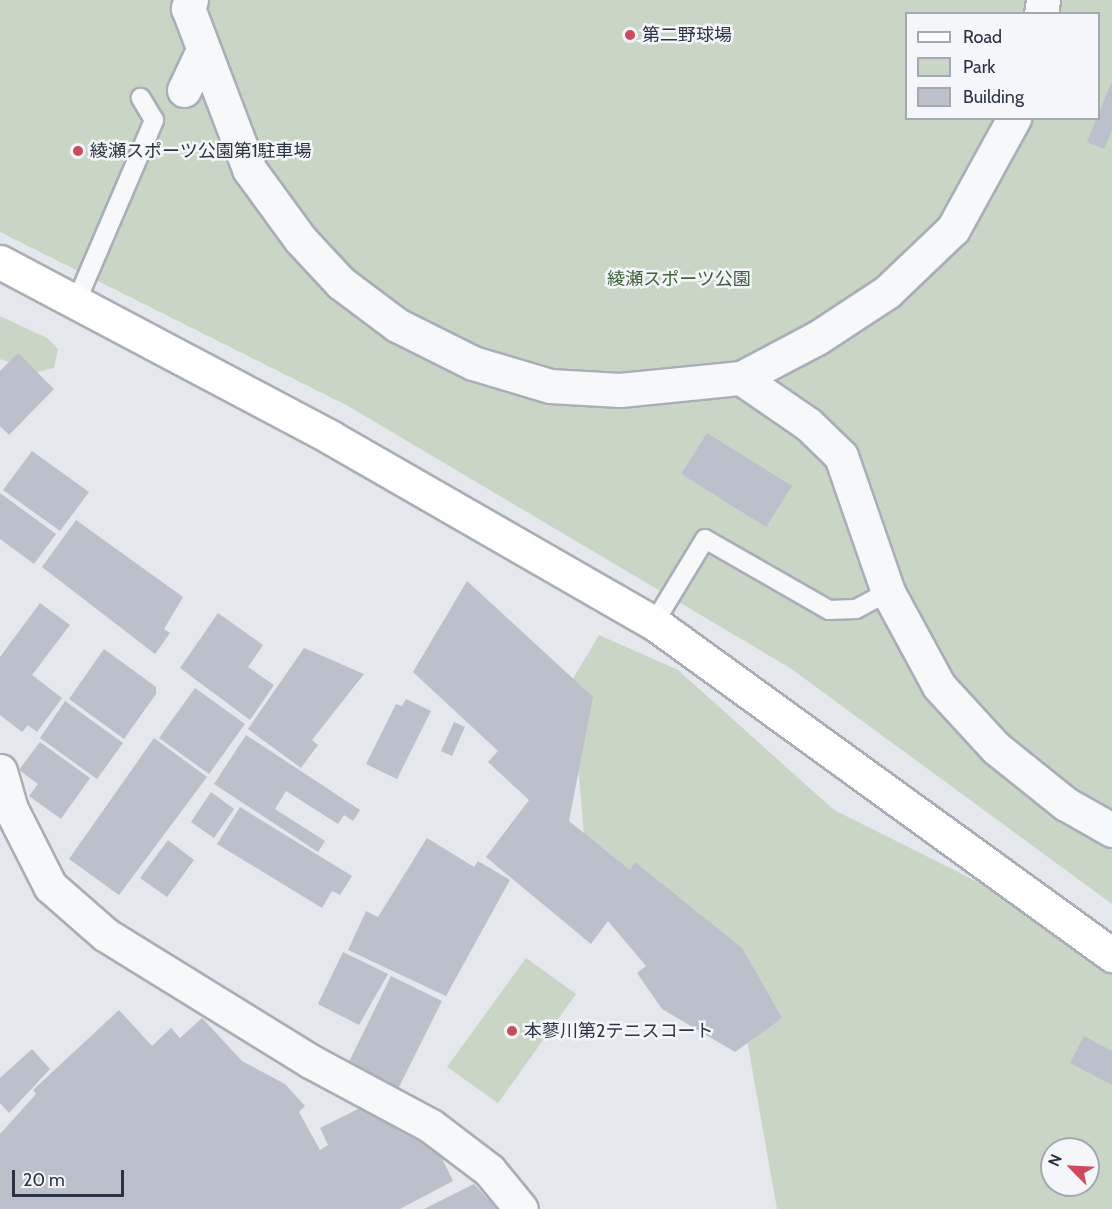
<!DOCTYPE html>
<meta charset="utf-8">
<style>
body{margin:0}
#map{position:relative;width:1112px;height:1209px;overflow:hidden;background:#e4e7ec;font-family:Cabin,"Noto Sans JP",sans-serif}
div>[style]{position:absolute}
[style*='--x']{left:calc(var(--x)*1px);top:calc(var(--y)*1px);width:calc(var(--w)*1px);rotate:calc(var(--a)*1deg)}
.green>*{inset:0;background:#c9d6c5}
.building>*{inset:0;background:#bbc0ca}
.roads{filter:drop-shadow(2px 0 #a9aeb7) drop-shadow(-2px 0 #a9aeb7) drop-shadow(0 2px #a9aeb7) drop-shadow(0 -2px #a9aeb7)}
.lane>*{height:18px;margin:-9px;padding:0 9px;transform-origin:9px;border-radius:9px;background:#f7f8fa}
.street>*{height:33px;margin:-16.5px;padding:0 16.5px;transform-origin:16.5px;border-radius:16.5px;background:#f7f8fa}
.secondary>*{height:33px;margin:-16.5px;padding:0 16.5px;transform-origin:16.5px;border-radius:16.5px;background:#fff}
.dots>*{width:16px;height:16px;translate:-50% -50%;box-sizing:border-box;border:3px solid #f4f6f9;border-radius:50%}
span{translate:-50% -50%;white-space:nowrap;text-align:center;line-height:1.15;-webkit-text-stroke:5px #f4f6f9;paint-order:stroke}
.poi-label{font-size:18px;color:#2b3445}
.left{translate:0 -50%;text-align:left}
.park-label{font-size:18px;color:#3f6138}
.legend{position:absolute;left:905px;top:12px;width:195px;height:108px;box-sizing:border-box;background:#f4f6f9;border:2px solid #a4a8b1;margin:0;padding:8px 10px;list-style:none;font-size:18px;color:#2b3445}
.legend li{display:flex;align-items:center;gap:12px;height:30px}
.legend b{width:30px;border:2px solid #a4a8b1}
.north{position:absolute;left:1040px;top:1137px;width:60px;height:60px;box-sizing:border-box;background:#f4f6f9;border:2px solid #a4a8b1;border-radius:50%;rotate:294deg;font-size:16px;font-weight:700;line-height:24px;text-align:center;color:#2b3445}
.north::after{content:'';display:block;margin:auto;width:21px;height:27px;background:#d1495b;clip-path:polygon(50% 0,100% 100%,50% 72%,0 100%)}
.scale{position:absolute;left:12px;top:1170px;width:112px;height:27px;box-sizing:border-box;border:3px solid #2b3445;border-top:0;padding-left:8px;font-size:18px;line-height:21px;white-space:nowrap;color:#2b3445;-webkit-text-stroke:4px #f4f6f9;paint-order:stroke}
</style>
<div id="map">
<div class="green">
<i style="clip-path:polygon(evenodd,0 0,1112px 0,1112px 904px,790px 668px,348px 406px,0 232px,0 0,906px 14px,1098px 14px,1098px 118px,906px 118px,906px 14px)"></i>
<i style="clip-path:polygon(0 316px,47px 338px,58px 349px,54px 368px,38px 372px,0 359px)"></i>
<i style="clip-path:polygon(evenodd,599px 635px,678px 670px,834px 810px,1112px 949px,1112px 1209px,777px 1209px,741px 1006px,584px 835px,571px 682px,599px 635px,1052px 1149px,1088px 1149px,1088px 1185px,1052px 1185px,1052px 1149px)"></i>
<i style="clip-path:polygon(526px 958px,576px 994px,498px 1103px,447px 1067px)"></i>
</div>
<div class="building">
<i style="clip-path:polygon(1112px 81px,1112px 130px,1104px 149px,1087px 142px)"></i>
<i style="clip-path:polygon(18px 353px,54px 389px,9px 435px,0 426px,0 371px)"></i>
<i style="clip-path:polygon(707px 433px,792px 486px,766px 527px,681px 474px)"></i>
<i style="clip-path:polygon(32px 451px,89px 492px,60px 531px,3px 490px)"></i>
<i style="clip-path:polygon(0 493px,56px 534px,34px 564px,0 539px)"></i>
<i style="clip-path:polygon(76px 520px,183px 597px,164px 629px,170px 633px,155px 654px,42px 567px)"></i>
<i style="clip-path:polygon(467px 581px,593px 697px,569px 821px,630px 870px,635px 862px,742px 948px,782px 1018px,735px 1052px,662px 1009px,637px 973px,646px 966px,608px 921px,591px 944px,486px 857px,529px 800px,488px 762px,498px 751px,413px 672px)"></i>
<i style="clip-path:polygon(40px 603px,70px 625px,32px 675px,62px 698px,37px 732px,28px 725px,22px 732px,0 715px,0 657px)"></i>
<i style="clip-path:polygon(218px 613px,263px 645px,248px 667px,274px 685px,250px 720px,180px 668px)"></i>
<i style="clip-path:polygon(304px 648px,364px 674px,312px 740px,318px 745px,301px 768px,248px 729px)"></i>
<i style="clip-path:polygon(104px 649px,156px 687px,156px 694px,124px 739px,69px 699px)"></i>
<i style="clip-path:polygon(195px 688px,245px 724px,209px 774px,159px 738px)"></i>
<i style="clip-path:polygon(406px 699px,431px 711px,397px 779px,366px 764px,396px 704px,402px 706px)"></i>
<i style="clip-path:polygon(65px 701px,123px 743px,97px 779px,40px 738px)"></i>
<i style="clip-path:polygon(454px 722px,465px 727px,452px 756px,441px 751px)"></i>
<i style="clip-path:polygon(246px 735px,360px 810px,353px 821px,344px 815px,338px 824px,286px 791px,275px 809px,325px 841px,318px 852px,214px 784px)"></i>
<i style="clip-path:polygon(154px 738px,207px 777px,119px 895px,69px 859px)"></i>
<i style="clip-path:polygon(40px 742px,90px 778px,61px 819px,29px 796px,38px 784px,19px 770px)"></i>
<i style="clip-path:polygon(211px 792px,234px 809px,214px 838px,191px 822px)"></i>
<i style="clip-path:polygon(240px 807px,352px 876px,340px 895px,332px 891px,322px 908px,217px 844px)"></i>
<i style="clip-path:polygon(427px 838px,474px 867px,478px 861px,510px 880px,446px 996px,348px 950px,366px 911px,378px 917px)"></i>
<i style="clip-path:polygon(168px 840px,194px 860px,167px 897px,140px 878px)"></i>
<i style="clip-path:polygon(343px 952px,388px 974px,359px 1025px,318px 1004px)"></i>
<i style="clip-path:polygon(391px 976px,442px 1001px,398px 1089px,348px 1064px)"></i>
<i style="clip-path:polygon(119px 1010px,152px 1046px,171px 1028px,180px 1038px,202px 1018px,242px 1061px,285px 1084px,305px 1106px,299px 1112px,320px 1150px,328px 1145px,320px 1128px,378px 1099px,436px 1146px,453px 1181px,400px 1209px,0 1209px,0 1134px,36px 1094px,33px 1090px)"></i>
<i style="clip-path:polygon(1084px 1036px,1112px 1051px,1112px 1085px,1070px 1063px)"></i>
<i style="clip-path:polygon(32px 1049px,50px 1069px,9px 1113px,0 1103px,0 1078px)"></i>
<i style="clip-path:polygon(474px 1184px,497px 1209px,424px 1209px)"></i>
</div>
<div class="roads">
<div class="lane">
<i style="--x:77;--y:300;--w:196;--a:-66.8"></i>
<i style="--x:154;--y:120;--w:26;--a:-121"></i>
<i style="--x:654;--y:623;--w:98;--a:-58.7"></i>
<i style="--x:705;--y:539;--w:143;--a:29.8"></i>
<i style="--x:829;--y:610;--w:27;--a:-2"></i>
<i style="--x:856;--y:609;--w:36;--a:-28"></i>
</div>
<div class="street">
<i style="--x:191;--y:0;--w:9;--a:111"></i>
<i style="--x:188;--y:8;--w:172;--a:69.2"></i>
<i style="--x:249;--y:169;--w:87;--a:53.9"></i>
<i style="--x:300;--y:239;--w:60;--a:47"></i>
<i style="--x:341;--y:283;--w:70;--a:36.9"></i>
<i style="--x:397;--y:325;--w:85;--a:26.6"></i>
<i style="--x:473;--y:363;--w:80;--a:16.6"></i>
<i style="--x:550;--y:386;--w:70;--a:3.3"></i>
<i style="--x:620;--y:390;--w:122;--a:-5.7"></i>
<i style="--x:741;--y:378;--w:86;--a:-27.8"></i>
<i style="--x:817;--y:338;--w:84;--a:-33.3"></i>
<i style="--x:887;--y:292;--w:91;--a:-43.7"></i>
<i style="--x:953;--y:229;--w:127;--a:-61.2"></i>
<i style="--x:1041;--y:14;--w:14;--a:-82"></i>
<i style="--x:184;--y:90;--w:44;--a:-64.6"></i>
<i style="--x:741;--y:378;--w:81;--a:34.5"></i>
<i style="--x:808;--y:424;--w:46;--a:44.1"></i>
<i style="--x:841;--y:456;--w:144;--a:70.9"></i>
<i style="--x:888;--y:592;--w:107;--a:61.5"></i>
<i style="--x:939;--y:686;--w:84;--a:47.4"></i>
<i style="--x:996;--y:748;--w:90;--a:38.7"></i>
<i style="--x:1066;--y:804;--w:53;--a:29.5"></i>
<i style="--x:0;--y:771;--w:37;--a:74"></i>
<i style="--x:10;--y:807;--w:89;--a:63.1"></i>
<i style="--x:50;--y:886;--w:74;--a:41.2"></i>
<i style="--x:106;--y:935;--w:240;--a:31.7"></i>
<i style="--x:310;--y:1061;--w:137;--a:28.2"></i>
<i style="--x:431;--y:1126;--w:73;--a:37.2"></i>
<i style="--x:489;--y:1170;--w:50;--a:50.6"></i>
</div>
<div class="secondary">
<i style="--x:0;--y:262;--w:374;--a:27.9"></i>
<i style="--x:330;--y:437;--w:374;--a:29.9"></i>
<i style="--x:654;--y:623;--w:566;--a:35.94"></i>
</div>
</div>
<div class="dots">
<i style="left:630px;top:35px;background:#d1495b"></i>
<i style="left:78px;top:151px;background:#d1495b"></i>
<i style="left:512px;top:1031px;background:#d1495b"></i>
</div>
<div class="poi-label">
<span class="left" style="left:642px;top:35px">第二野球場</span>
<span class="left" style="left:90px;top:151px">綾瀬スポーツ公園第1駐車場</span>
<span class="left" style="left:524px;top:1031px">本蓼川第2テニスコート</span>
</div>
<div class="park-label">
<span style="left:679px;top:279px">綾瀬スポーツ公園</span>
</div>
<ul class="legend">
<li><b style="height:8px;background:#fff"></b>Road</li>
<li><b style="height:16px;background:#c9d6c5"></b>Park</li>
<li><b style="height:16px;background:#bbc0ca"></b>Building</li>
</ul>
<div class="north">N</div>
<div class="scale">20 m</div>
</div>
